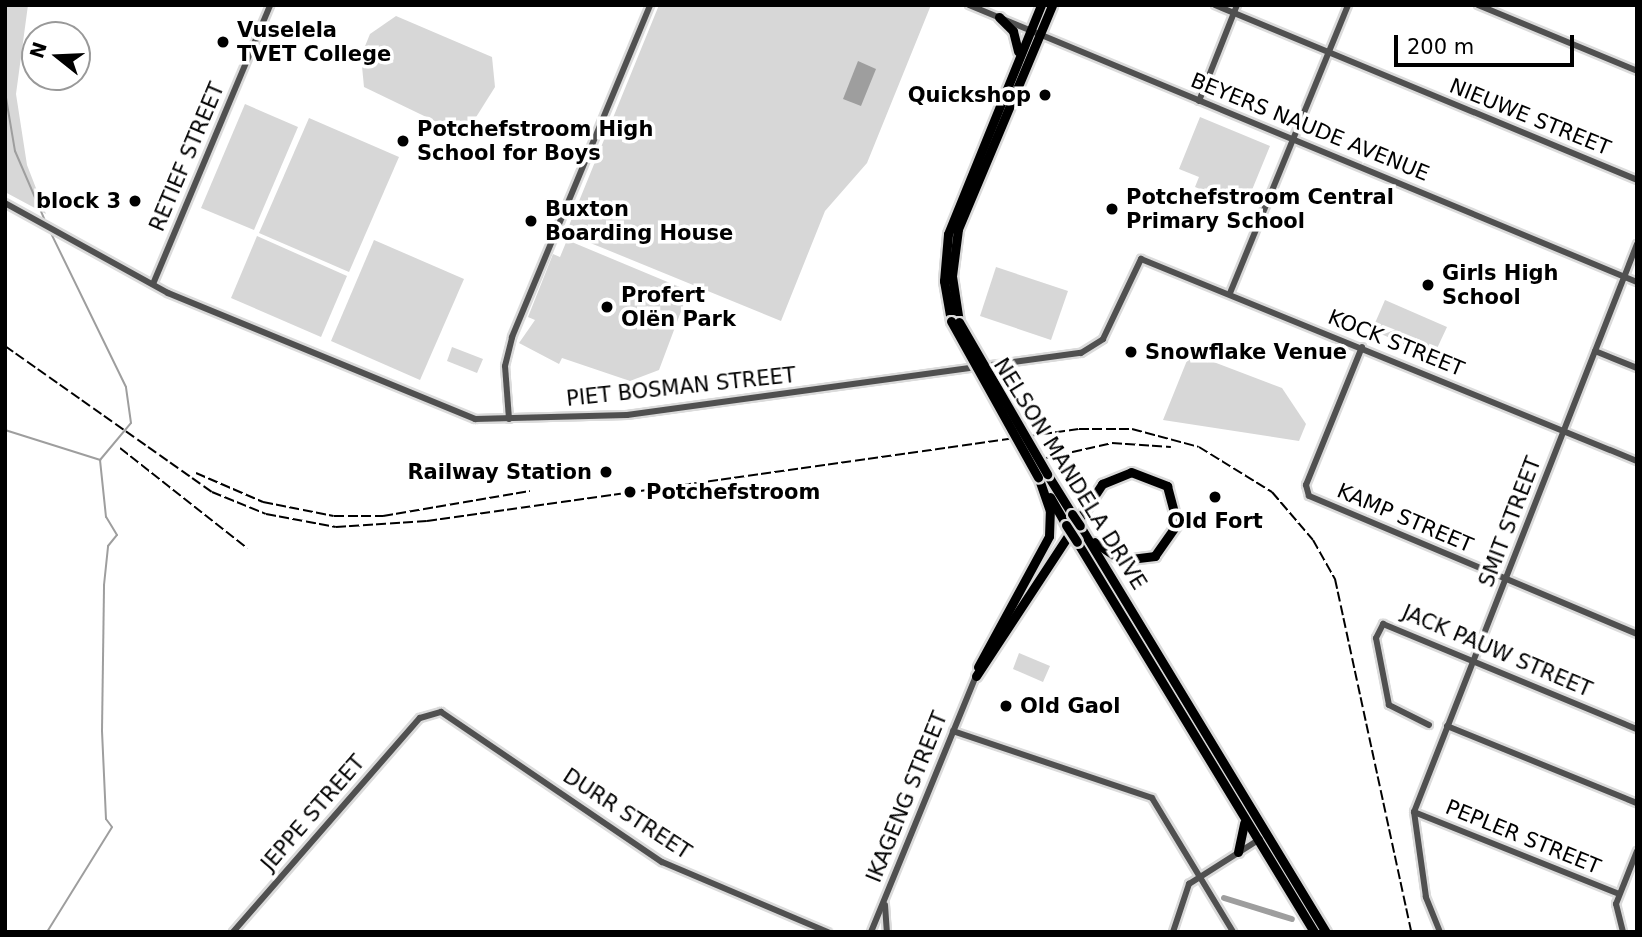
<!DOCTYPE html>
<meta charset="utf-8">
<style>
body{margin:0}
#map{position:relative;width:1642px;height:937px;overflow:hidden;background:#fff;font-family:"DejaVu Sans",sans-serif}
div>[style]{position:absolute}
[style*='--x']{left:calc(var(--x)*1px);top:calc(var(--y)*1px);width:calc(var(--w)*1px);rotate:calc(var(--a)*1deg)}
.green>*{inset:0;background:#d7d7d7}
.water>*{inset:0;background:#9e9e9e}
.stream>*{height:2px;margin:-1px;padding:0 1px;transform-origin:1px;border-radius:1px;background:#9e9e9e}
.canal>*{height:6px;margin:-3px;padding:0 3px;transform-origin:3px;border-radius:3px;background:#9e9e9e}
.roads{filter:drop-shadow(2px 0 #dbdbdb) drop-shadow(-2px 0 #dbdbdb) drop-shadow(0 2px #dbdbdb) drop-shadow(0 -2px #dbdbdb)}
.minor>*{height:6px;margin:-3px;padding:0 3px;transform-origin:3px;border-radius:3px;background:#505050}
.highway>*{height:9px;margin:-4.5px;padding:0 4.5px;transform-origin:4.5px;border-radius:4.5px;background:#000}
.rail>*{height:2px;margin-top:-1px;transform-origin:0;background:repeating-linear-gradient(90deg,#000 0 10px,transparent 0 13.5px)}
.bridges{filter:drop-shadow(2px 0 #dbdbdb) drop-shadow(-2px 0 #dbdbdb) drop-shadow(0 2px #dbdbdb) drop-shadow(0 -2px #dbdbdb)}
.highway-bridge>*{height:9px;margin:-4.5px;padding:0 4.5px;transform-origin:4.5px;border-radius:4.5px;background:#000}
.dots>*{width:19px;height:19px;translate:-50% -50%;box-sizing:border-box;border:4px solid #fff;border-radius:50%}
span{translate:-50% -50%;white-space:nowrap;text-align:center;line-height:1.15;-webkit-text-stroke:7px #fff;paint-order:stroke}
.poi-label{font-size:21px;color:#000;font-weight:700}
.left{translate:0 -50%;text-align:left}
.right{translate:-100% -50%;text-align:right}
.street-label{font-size:21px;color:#000}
.frame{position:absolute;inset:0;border:7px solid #000;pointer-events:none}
.north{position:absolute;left:21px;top:21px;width:70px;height:70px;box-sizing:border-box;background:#fff;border:2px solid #999;border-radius:50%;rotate:288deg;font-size:19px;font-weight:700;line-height:28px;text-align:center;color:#000}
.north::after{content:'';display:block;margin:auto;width:24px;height:32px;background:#000;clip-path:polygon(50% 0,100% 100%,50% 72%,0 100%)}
.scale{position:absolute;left:1394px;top:35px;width:180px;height:32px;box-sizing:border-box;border:4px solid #000;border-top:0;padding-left:9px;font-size:21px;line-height:24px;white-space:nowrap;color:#000;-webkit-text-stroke:5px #fff;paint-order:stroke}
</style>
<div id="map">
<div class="green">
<i style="clip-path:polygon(5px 5px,28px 5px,16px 94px,27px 165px,46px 214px,5px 192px)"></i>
<i style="clip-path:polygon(659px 5px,931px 5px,867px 163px,825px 211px,781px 321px,566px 233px)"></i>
<i style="clip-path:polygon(396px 16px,492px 57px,495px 87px,473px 122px,447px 127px,364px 87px,361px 56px,370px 34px)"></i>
<i style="clip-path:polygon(245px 104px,298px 127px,254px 230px,201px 208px)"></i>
<i style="clip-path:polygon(1200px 117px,1270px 146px,1245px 207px,1195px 187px,1199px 177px,1179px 169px)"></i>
<i style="clip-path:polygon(309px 118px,399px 157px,349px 272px,259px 233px)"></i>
<i style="clip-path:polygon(257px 236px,347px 276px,321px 337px,231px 298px)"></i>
<i style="clip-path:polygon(374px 240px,464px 279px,420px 380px,331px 341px)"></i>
<i style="clip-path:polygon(567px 240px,682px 288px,686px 298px,659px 370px,630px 381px,562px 358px,559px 364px,519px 343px,535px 320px,528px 317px,553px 254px,560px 257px)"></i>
<i style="clip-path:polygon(996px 267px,1068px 291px,1051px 340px,980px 316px)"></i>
<i style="clip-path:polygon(1385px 300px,1447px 327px,1433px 357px,1372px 330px)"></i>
<i style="clip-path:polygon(452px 347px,483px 359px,477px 373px,447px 361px)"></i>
<i style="clip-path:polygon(1190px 353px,1282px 388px,1306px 424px,1299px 441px,1163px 420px)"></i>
<i style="clip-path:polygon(1019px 653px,1050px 666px,1043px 682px,1013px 669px)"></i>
</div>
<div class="water">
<i style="clip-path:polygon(858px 61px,876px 69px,861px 106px,843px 99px)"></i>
</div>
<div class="stream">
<i style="--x:5;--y:92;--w:60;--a:80.4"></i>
<i style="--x:15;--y:151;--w:78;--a:66.7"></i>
<i style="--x:5;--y:430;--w:100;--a:17.5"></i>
<i style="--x:100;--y:460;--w:48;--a:-50"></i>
<i style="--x:131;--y:423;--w:36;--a:-98"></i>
<i style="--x:126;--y:387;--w:174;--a:-116"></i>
<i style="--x:47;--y:932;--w:123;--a:-58.2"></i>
<i style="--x:112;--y:827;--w:10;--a:-127"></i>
<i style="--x:106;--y:819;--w:88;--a:-92.6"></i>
<i style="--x:102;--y:731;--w:146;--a:-89.2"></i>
<i style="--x:104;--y:585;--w:39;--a:-84"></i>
<i style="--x:108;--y:546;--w:14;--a:-51"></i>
<i style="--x:117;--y:535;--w:21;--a:-121"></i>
<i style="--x:106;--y:517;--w:57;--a:-96"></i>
</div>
<div class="canal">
<i style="--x:1224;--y:898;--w:71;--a:17.2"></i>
</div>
<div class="roads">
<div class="minor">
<i style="--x:969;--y:5;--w:723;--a:22.52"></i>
<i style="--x:1215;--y:5;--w:457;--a:22.5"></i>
<i style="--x:1478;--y:5;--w:172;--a:22.5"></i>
<i style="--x:1199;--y:101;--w:103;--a:-68.4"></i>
<i style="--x:5;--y:203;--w:186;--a:28.9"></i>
<i style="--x:168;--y:293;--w:332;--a:22.3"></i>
<i style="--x:475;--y:419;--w:152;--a:-1.5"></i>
<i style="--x:627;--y:415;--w:458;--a:-7.8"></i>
<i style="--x:1081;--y:353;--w:26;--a:-32"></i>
<i style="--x:1103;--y:339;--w:89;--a:-64.6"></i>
<i style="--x:1141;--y:259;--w:536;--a:22.16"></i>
<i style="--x:153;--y:284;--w:303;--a:-67.2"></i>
<i style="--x:1230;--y:293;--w:311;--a:-67.7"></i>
<i style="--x:1362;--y:347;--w:149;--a:112.1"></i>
<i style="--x:1306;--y:485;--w:11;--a:75"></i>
<i style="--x:1309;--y:496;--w:356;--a:22.8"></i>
<i style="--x:1595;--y:351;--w:45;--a:22"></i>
<i style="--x:509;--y:419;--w:53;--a:-94.3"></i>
<i style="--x:505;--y:366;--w:30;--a:-76"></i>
<i style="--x:512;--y:337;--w:360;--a:-67.4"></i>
<i style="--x:1429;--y:725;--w:45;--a:-153.4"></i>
<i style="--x:1389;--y:705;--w:68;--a:-101"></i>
<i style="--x:1376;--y:638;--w:16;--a:-63"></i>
<i style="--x:1383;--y:624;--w:275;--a:22.5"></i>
<i style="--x:1447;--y:726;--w:205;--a:22.1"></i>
<i style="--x:953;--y:731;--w:210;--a:18.6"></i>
<i style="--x:1152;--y:798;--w:157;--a:58.8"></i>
<i style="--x:1414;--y:812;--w:221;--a:21.8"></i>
<i style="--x:885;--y:905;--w:27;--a:86"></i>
<i style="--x:233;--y:932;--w:284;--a:-48.9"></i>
<i style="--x:420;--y:718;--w:22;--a:-16"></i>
<i style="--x:441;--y:712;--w:267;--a:34.2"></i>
<i style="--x:662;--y:862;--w:180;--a:22.9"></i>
<i style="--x:871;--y:932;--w:277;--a:-67.7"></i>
<i style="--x:1173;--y:932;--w:51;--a:-71.6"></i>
<i style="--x:1189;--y:884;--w:84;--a:-32.4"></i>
<i style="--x:1440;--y:932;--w:38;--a:-112"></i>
<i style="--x:1426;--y:897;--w:86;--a:-98"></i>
<i style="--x:1414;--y:812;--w:610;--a:-68.56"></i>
<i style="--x:1623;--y:932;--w:29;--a:-104"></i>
<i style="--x:1616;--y:904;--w:57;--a:-68.4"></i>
</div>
<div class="highway">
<i style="--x:999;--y:17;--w:20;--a:45"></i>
<i style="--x:1013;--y:31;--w:21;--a:76"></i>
<i style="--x:951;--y:321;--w:41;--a:-99.9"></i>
<i style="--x:944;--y:281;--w:47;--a:-85.1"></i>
<i style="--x:948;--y:234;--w:247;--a:-67.9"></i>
<i style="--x:959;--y:322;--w:47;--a:-98.7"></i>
<i style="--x:952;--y:276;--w:47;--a:-82.7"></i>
<i style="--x:958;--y:229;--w:243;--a:-67.2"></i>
<i style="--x:1047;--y:474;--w:47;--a:58"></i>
<i style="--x:1050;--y:497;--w:32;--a:60"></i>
<i style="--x:1080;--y:526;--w:475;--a:58.8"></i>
<i style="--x:1077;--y:542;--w:456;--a:58.7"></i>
<i style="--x:978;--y:667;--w:149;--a:-61.5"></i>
<i style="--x:1049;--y:536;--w:25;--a:-88"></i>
<i style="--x:1050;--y:511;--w:36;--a:-109"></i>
<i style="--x:976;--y:676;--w:230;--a:-56.7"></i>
<i style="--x:1102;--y:484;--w:31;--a:-22"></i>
<i style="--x:1131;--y:472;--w:39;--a:21"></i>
<i style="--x:1167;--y:486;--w:39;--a:75"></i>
<i style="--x:1177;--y:524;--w:39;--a:125"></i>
<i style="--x:1155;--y:556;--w:34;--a:173"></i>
<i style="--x:1121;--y:560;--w:32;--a:-146"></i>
<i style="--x:1238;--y:852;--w:30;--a:-78"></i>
</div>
</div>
<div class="rail">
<i style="--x:5;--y:346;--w:253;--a:35.2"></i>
<i style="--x:212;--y:492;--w:58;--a:22.2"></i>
<i style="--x:266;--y:514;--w:71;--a:10.5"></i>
<i style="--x:336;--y:527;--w:91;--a:-3.8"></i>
<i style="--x:427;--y:521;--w:658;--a:-8.03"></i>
<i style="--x:1079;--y:429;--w:53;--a:0"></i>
<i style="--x:1132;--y:429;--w:69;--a:15"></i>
<i style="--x:1199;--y:447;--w:86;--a:31.7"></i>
<i style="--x:1272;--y:492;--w:63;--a:49.5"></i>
<i style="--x:1313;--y:540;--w:45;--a:60.6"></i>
<i style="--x:1335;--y:579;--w:361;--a:77.8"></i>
<i style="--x:120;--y:448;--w:162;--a:38.2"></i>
<i style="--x:1046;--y:458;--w:68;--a:-12.8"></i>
<i style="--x:1112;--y:443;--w:59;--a:3.9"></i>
<i style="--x:196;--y:473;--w:73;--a:23.4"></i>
<i style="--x:263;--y:502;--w:72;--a:11.2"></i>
<i style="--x:334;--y:516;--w:49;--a:0"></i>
<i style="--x:383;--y:516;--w:149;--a:-9.7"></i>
</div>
<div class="bridges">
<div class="highway-bridge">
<i style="--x:951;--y:321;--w:179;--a:60.9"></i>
<i style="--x:959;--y:322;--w:176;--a:59.9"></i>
<i style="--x:1072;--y:514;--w:14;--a:56"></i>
<i style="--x:1066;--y:525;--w:20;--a:57"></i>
</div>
</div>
<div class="dots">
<i style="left:223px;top:42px;background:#000"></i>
<i style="left:1045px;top:95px;background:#000"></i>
<i style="left:403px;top:141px;background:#000"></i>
<i style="left:135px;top:201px;background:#000"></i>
<i style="left:1112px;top:209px;background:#000"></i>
<i style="left:531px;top:221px;background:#000"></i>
<i style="left:1428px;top:285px;background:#000"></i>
<i style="left:607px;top:307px;background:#000"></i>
<i style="left:1131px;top:352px;background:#000"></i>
<i style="left:606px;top:472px;background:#000"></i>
<i style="left:630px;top:492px;background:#000"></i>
<i style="left:1215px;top:497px;background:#000"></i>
<i style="left:1006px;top:706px;background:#000"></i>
</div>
<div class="poi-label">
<span class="left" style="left:237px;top:42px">Vuselela<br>TVET College</span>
<span class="right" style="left:1031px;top:95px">Quickshop</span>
<span class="left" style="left:417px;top:141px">Potchefstroom High<br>School for Boys</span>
<span class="left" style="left:1126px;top:209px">Potchefstroom Central<br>Primary School</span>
<span class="right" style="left:121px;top:201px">block 3</span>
<span class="left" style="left:545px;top:221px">Buxton<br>Boarding House</span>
<span class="left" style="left:1442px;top:285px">Girls High<br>School</span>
<span class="left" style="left:621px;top:307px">Profert<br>Olën Park</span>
<span class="left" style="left:1145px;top:352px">Snowflake Venue</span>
<span class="right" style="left:592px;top:472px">Railway Station</span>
<span class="left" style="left:646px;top:492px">Potchefstroom</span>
<span style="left:1215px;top:521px">Old Fort</span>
<span class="left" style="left:1020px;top:706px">Old Gaol</span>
</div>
<div class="street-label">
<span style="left:1530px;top:117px;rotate:22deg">NIEUWE STREET</span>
<span style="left:1310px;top:127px;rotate:22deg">BEYERS NAUDE AVENUE</span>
<span style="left:187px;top:157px;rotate:-67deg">RETIEF STREET</span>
<span style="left:1396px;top:343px;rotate:22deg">KOCK STREET</span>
<span style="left:681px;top:387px;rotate:-6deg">PIET BOSMAN STREET</span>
<span style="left:1070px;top:474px;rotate:58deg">NELSON MANDELA DRIVE</span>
<span style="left:1405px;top:518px;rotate:23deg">KAMP STREET</span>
<span style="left:1510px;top:522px;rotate:-69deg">SMIT STREET</span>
<span style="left:1497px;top:651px;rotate:23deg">JACK PAUW STREET</span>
<span style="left:907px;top:797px;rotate:-68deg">IKAGENG STREET</span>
<span style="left:313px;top:813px;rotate:-49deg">JEPPE STREET</span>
<span style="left:627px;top:814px;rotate:33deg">DURR STREET</span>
<span style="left:1523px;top:837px;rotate:22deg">PEPLER STREET</span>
</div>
<div class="frame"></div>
<div class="north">N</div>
<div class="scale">200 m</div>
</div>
